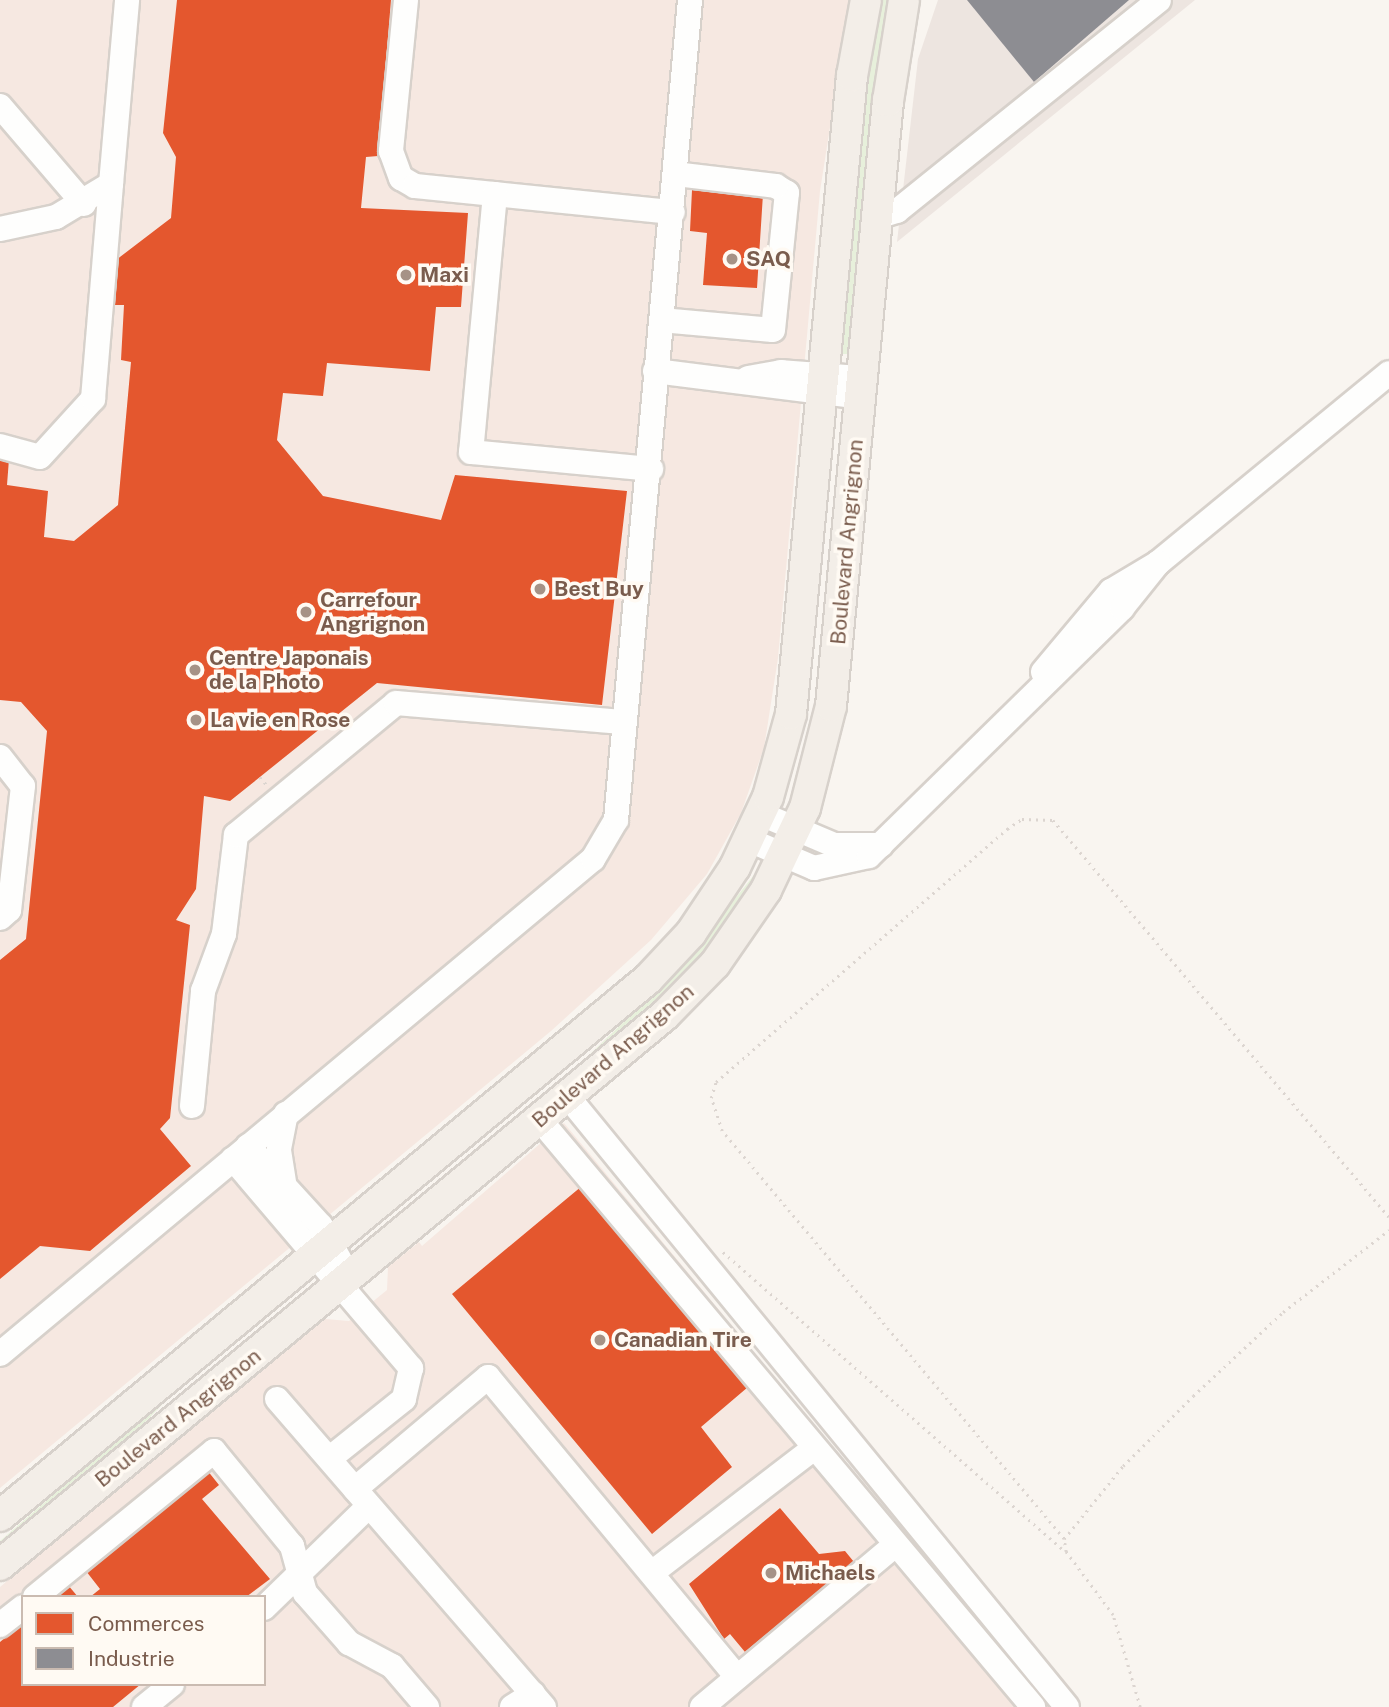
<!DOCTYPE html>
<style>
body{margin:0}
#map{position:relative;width:1389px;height:1707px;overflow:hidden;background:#f9f5f0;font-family:"Public Sans",sans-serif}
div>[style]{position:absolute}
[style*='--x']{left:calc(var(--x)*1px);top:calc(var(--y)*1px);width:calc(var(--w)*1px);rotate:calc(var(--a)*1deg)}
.commercial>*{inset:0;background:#f6e8e1}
.industrial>*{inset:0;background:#ede5e0}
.green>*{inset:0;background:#e7f0db}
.shops>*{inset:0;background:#e4572e}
.industry>*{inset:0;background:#8d8d92}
.path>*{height:2.5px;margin-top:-1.25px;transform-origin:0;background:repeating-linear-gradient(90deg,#dcd5d0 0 2px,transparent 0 7px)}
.roads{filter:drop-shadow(2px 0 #d7d1cb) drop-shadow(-2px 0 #d7d1cb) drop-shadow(0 2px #d7d1cb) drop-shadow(0 -2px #d7d1cb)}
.minor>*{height:24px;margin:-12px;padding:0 12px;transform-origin:12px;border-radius:12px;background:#fefefd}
.major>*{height:30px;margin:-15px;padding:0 15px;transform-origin:15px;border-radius:15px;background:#f3eee8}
.dots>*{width:19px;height:19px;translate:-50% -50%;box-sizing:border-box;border:4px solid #fffaf3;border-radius:50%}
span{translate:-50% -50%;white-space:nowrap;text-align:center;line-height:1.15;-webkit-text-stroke:7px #fffaf3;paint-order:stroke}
.poi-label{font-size:21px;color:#7a5c4d;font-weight:700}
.left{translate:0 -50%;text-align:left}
.street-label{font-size:21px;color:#7a5c4d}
.legend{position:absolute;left:21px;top:1595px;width:245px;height:91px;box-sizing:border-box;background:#fffaf3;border:2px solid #cabbb1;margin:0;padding:9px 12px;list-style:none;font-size:21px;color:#7a5c4d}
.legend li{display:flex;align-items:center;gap:14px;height:35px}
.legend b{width:35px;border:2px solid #cabbb1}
</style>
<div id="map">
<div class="commercial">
<i style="clip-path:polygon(0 0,850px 0,820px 191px,778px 658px,764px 748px,741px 813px,707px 874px,651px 940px,551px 1031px,0 1488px)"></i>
<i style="clip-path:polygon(evenodd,564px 1123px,1048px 1707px,0 1707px,0 1587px,325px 1319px,349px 1321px,387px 1290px,388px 1267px,419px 1242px,422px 1246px,564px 1123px,23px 1597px,264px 1597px,264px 1684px,23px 1684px,23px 1597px)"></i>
</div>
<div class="industrial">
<i style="clip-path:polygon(938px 0,1195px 0,897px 242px,918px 59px)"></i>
</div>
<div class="green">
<i style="clip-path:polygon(881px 0,890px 0,876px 77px,850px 354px,840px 354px,867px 64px)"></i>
<i style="clip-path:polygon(754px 875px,755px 882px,706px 953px,675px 988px,566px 1077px,677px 971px)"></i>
<i style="clip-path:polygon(189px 1377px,118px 1450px,0 1549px,0 1541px)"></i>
</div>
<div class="shops">
<i style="clip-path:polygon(177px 0,391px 0,378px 156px,366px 157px,361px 208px,468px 213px,461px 307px,436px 307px,430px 371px,327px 363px,323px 396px,283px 393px,277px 440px,323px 496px,441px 520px,455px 475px,627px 491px,602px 705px,377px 683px,230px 801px,204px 796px,196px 889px,176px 920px,190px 925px,170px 1118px,160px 1129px,191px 1166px,90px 1251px,40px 1246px,0 1279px,0 960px,26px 939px,47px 731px,21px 702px,0 700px,0 458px,9px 459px,7px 485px,48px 491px,44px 537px,74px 541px,118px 505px,131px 362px,121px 360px,124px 305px,113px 305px,116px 260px,171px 218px,176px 157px,163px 133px)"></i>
<i style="clip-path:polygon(692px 190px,763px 194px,757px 288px,703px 285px,707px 233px,690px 231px)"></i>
<i style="clip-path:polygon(582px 1186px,748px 1387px,701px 1427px,732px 1467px,652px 1534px,452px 1294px)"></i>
<i style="clip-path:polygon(207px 1470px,219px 1485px,202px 1499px,270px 1579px,246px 1597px,90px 1597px,100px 1589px,86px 1571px)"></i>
<i style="clip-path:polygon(780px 1508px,819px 1554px,845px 1551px,854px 1562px,745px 1652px,730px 1634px,724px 1639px,689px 1584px)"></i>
<i style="clip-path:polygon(68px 1585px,78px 1597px,54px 1597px)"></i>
<i style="clip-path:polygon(23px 1623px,23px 1684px,141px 1684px,113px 1707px,0 1707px,0 1642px)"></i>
</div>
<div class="industry">
<i style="clip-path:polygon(967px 0,1129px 0,1034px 82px)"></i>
</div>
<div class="path">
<i style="--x:260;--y:777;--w:11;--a:49"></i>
<i style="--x:723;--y:1252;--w:454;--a:41.2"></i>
<i style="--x:1064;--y:1539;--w:94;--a:-51.1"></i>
<i style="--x:1123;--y:1466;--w:99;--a:-45"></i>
<i style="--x:1193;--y:1396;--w:123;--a:-43"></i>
<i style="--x:1283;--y:1312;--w:134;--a:-37.7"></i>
<i style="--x:1140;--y:1707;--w:96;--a:-106.4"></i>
<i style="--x:1113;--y:1615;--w:79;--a:-126.7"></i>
<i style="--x:1066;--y:1552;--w:13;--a:-99"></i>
<i style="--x:1064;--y:1539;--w:532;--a:-129.97"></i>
<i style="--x:722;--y:1131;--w:35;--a:-108"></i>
<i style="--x:711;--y:1098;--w:17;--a:-73"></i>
<i style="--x:716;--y:1082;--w:386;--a:-41"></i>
<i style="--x:1007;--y:829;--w:18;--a:-34"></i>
<i style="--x:1022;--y:819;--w:31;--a:2"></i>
<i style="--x:1053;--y:820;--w:520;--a:49.76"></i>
</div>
<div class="roads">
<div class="minor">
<i style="--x:406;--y:0;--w:152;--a:95.7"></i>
<i style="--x:391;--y:151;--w:29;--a:70"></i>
<i style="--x:401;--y:178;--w:16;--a:30"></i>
<i style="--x:415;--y:186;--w:259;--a:5.8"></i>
<i style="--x:0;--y:106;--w:129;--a:49.4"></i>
<i style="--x:495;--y:194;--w:259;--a:95.3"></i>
<i style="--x:471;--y:452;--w:181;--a:5.4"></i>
<i style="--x:877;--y:217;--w:21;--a:-17"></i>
<i style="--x:897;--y:211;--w:336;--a:-38.8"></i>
<i style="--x:0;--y:229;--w:57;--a:-12.1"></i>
<i style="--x:56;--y:217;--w:64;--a:-31"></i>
<i style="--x:111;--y:184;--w:185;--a:-85"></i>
<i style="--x:661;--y:320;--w:112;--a:5.1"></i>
<i style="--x:773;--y:330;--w:138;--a:-84.2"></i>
<i style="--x:787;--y:193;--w:13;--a:-148"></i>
<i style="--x:776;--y:186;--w:101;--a:-173.2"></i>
<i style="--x:655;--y:371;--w:207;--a:7.2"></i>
<i style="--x:748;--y:378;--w:34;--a:-10"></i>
<i style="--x:781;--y:372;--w:80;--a:4.3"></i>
<i style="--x:0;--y:446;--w:41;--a:15.4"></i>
<i style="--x:40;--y:457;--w:79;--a:-47.6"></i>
<i style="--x:93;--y:399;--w:216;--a:-85.2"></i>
<i style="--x:1043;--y:672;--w:106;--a:-50"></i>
<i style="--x:1111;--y:591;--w:55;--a:-30.8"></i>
<i style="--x:1158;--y:563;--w:299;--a:-39.4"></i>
<i style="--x:0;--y:757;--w:37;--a:52"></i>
<i style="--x:23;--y:786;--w:125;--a:96.4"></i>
<i style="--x:9;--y:910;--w:12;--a:138"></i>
<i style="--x:761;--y:814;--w:79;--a:23"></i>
<i style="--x:834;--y:845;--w:47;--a:0"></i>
<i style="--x:749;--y:840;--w:71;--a:23.3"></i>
<i style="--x:814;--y:868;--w:56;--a:-12.3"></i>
<i style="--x:869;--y:856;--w:354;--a:-44.4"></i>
<i style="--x:1122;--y:608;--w:58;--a:-51.3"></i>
<i style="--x:568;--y:1097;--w:788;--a:50.72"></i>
<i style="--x:192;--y:1106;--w:116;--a:-84.5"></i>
<i style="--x:203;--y:991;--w:61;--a:-69.8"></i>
<i style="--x:224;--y:934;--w:100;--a:-83.1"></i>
<i style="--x:236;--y:835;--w:207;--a:-39.5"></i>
<i style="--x:396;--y:703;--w:227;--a:4.8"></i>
<i style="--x:540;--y:1120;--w:767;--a:49.97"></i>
<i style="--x:248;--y:1146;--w:108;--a:47.6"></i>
<i style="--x:321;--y:1226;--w:38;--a:61"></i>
<i style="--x:233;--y:1159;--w:275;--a:49.6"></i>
<i style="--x:411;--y:1368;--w:32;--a:103"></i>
<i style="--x:404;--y:1399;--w:95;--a:141.4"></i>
<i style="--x:284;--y:1182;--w:33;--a:-99"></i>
<i style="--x:279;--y:1149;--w:36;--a:-79"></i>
<i style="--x:0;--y:1354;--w:772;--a:-39.85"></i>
<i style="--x:593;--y:859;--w:45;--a:-59.5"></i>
<i style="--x:616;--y:820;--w:823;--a:-84.84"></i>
<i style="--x:277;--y:1399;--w:408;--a:49.1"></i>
<i style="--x:355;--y:1489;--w:174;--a:-40.1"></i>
<i style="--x:488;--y:1377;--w:390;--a:50.3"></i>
<i style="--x:653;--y:1572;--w:203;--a:-37.6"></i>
<i style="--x:35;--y:1597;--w:231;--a:-39.2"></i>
<i style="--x:214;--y:1451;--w:123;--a:50.6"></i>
<i style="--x:292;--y:1546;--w:49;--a:74.5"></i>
<i style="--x:305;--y:1593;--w:67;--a:48.7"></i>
<i style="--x:349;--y:1643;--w:49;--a:28.1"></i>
<i style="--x:392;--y:1666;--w:54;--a:49.5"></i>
<i style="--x:264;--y:1608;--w:146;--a:-44.2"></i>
<i style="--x:0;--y:1625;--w:29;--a:-38"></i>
<i style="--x:144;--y:1707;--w:36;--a:-39"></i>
<i style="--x:512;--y:1707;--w:25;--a:-32"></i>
<i style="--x:702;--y:1707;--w:252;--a:-40"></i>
</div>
<div class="major">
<i style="--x:0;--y:1516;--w:842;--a:-39.65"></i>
<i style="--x:648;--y:979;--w:63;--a:-46.9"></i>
<i style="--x:691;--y:933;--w:79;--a:-56.3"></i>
<i style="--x:735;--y:867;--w:77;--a:-64.8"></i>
<i style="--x:768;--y:797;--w:86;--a:-74.5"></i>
<i style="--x:791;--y:714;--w:641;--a:-84.54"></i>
<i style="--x:852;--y:76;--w:77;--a:-79.6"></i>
<i style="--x:0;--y:1565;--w:863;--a:-39.59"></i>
<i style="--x:665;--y:1015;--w:71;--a:-45.6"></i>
<i style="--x:715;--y:964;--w:90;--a:-55.4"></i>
<i style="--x:766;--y:890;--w:91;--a:-64.6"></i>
<i style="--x:805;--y:808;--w:105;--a:-75.7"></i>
<i style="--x:831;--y:706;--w:608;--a:-84.62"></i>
<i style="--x:888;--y:101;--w:102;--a:-81"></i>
</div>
</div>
<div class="dots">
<i style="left:732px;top:259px;background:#a69286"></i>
<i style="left:406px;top:275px;background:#a69286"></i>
<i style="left:540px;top:589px;background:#a69286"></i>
<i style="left:306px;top:612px;background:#a69286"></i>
<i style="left:195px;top:670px;background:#a69286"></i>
<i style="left:196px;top:720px;background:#a69286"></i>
<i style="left:600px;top:1340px;background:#a69286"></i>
<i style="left:771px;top:1573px;background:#a69286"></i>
</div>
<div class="poi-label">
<span class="left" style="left:746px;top:259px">SAQ</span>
<span class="left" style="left:420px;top:275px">Maxi</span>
<span class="left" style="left:554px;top:589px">Best Buy</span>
<span class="left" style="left:320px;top:612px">Carrefour<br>Angrignon</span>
<span class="left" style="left:209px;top:670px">Centre Japonais<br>de la Photo</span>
<span class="left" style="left:210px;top:720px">La vie en Rose</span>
<span class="left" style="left:614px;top:1340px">Canadian Tire</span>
<span class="left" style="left:785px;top:1573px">Michaels</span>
</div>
<div class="street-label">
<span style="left:847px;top:542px;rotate:-85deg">Boulevard Angrignon</span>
<span style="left:613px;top:1056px;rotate:-41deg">Boulevard Angrignon</span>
<span style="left:178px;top:1418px;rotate:-39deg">Boulevard Angrignon</span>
</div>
<ul class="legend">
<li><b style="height:19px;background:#e4572e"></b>Commerces</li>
<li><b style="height:19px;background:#8d8d92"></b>Industrie</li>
</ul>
</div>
